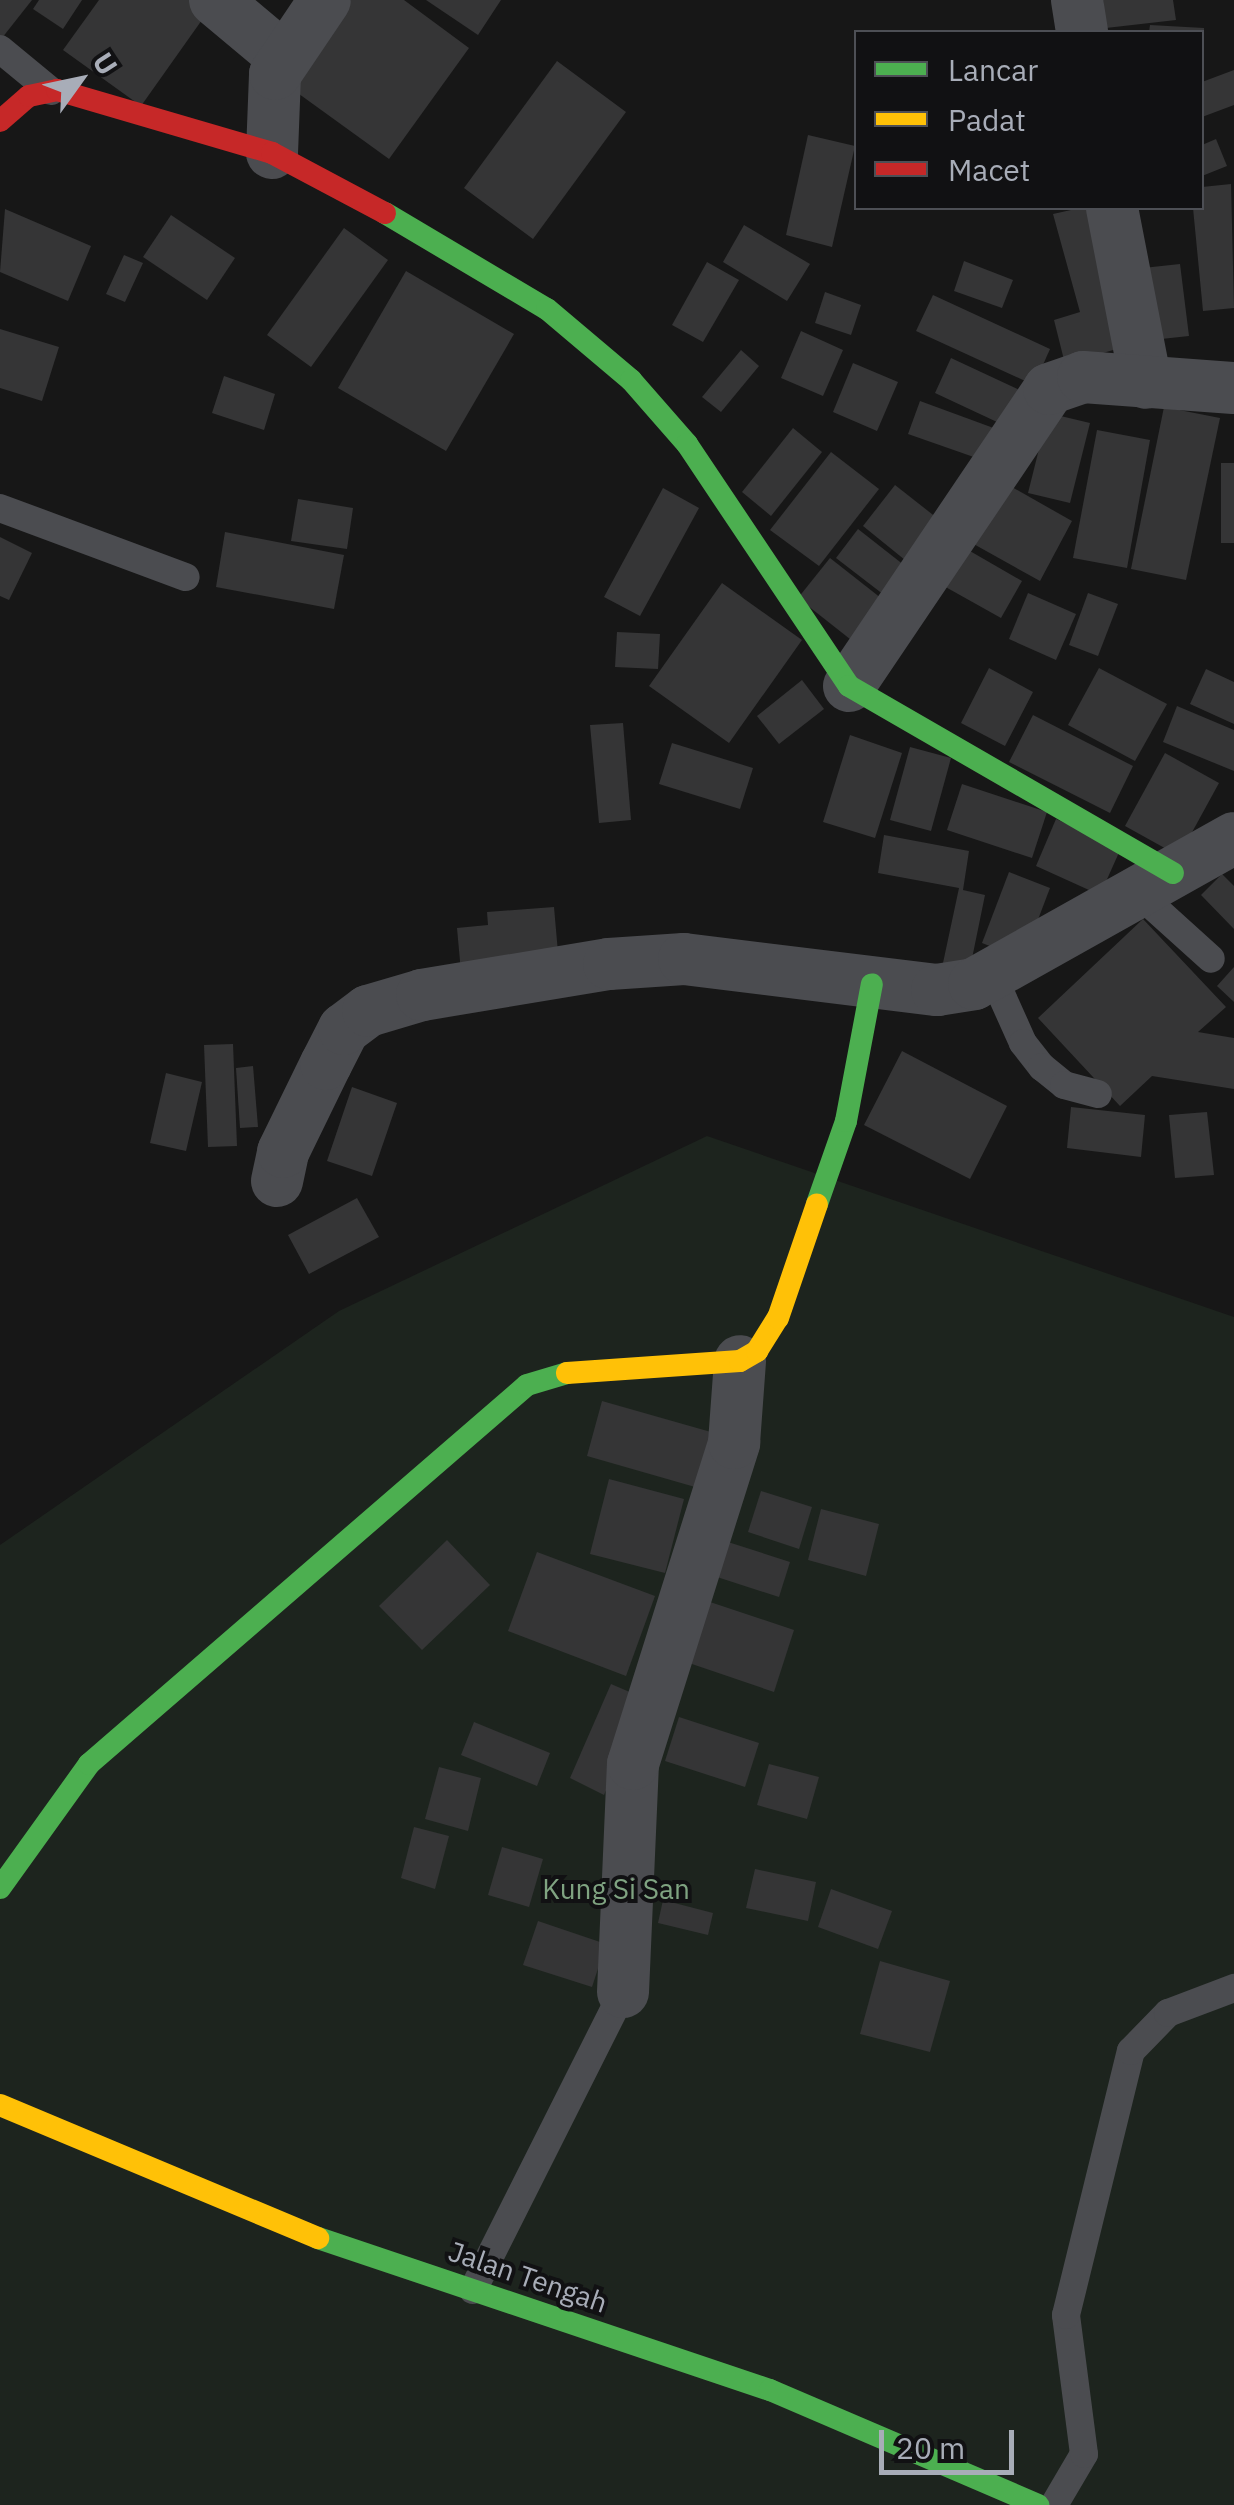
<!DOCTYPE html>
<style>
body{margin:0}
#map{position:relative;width:1234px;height:2505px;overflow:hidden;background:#171717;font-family:"IBM Plex Sans",sans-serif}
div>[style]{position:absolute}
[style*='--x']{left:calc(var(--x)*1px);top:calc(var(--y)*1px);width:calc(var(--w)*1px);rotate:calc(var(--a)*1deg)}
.green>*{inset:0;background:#1d241e}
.building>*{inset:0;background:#353536}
.lane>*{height:28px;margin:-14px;padding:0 14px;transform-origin:14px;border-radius:14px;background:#4b4c50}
.street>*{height:52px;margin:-26px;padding:0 26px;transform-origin:26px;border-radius:26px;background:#4b4c50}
.fast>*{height:22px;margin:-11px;padding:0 11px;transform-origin:11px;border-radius:11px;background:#4caf50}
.slow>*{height:22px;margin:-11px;padding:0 11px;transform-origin:11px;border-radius:11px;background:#ffc107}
.jam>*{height:22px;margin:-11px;padding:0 11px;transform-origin:11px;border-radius:11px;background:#c62828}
span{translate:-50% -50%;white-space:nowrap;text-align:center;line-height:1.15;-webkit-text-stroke:8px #111113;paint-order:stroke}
.park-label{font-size:28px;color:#7fa381}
.street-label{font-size:28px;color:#a8adb8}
.legend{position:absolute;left:854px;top:30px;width:350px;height:180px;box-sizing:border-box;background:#111113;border:2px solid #4d4f55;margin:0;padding:12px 18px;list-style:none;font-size:30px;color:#a8adb8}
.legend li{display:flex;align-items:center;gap:20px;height:50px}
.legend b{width:50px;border:2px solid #4d4f55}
.north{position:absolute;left:30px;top:30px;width:100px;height:100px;-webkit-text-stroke:8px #111113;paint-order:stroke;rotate:57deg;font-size:28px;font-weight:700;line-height:40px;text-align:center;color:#a8adb8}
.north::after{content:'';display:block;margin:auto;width:35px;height:45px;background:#a8adb8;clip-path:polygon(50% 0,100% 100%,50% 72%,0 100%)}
.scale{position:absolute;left:879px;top:2430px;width:135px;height:45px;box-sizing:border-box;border:5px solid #a8adb8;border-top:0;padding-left:12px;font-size:30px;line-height:35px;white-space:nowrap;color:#a8adb8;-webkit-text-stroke:8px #111113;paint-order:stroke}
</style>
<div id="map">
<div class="green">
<i style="clip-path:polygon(707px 1136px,1234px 1317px,1234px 2505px,0 2505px,0 1545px,339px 1311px)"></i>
</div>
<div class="building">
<i style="clip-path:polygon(0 0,32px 0,2px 38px,0 36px)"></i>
<i style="clip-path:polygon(39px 0,82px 0,63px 29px,33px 9px)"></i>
<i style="clip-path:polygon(99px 0,195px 0,209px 10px,141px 106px,63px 50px)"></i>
<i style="clip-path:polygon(351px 0,404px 0,469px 48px,389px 159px,288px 86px)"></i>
<i style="clip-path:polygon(426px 0,501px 0,478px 35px)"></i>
<i style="clip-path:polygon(1103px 0,1173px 0,1176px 20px,1106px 28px)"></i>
<i style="clip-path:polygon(1150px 25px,1204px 28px,1204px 32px,1149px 32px)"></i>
<i style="clip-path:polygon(557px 61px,626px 112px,533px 239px,464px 188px)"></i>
<i style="clip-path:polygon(1234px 70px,1234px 105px,1202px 117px,1202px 82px)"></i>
<i style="clip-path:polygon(808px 135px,855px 146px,832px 247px,786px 235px)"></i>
<i style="clip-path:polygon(1216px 139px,1227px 166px,1202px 176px,1202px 145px)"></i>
<i style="clip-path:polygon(1231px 184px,1234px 308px,1203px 311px,1193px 208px,1202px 208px,1202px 187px)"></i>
<i style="clip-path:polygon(1080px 208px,1090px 208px,1127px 346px,1065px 364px,1054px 320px,1080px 312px,1053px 214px)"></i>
<i style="clip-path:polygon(5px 209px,91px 246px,68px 301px,0 272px)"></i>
<i style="clip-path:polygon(171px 215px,235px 258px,207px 300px,143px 257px)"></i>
<i style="clip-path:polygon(744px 225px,810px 264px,787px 301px,723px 262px)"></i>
<i style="clip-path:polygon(344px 228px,388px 260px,311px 367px,267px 335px)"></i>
<i style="clip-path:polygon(124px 255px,143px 263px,125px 302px,106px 294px)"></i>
<i style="clip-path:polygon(964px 261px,1013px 280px,1002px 308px,954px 291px)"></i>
<i style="clip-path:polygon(707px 262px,739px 280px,703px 342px,672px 325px)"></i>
<i style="clip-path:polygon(1180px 264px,1189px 336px,1152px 340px,1143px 268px)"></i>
<i style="clip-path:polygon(406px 271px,514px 334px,446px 451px,338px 388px)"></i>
<i style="clip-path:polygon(825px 292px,861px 305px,851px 335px,815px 323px)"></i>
<i style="clip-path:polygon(933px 295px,1050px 349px,1034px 385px,916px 331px)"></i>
<i style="clip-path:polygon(0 329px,59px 347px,42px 401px,0 388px)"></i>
<i style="clip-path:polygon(801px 331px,843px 350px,823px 396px,781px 378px)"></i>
<i style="clip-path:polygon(741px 350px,759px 366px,721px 412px,702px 397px)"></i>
<i style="clip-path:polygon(951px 358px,1028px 394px,1012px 429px,935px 393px)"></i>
<i style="clip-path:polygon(853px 363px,898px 382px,877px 431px,833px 412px)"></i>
<i style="clip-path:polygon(224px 376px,275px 394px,264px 430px,212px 413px)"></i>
<i style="clip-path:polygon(920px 401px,999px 430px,988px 462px,908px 434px)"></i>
<i style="clip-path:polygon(1164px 407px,1220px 418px,1186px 580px,1131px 569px)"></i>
<i style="clip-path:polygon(1048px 413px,1090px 423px,1070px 503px,1028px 493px)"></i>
<i style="clip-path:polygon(793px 428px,822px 452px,771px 516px,742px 492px)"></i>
<i style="clip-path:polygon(1097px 430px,1150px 440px,1127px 568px,1073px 558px)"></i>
<i style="clip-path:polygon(831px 452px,879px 489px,819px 566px,770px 530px)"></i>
<i style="clip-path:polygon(1221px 463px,1234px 463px,1234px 543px,1221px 543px)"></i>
<i style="clip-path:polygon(1003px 482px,1072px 521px,1040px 581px,970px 542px)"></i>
<i style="clip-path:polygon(895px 485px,937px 518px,905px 560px,863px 526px)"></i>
<i style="clip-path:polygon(663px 488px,699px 508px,640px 616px,604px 597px)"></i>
<i style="clip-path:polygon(298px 499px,353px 508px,347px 549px,291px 541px)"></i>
<i style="clip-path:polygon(858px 529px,909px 569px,888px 598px,836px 558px)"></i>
<i style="clip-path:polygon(225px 532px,344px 555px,334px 609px,216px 587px)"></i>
<i style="clip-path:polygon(0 537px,32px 553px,9px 600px,0 596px)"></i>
<i style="clip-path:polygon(963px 547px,1022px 581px,1001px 618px,942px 585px)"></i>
<i style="clip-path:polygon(830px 558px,886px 602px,855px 643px,798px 598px)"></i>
<i style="clip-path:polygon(722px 583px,802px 640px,729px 743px,649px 686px)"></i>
<i style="clip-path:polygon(1028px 593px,1076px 614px,1056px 660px,1009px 639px)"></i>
<i style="clip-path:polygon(1088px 593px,1118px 604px,1098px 656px,1069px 645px)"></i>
<i style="clip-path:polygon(617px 632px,660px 634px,658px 669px,615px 667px)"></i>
<i style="clip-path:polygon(989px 668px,1033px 692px,1005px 746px,961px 723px)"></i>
<i style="clip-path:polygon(1099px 668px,1167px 704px,1135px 761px,1068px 725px)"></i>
<i style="clip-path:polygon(1206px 669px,1234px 682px,1234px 724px,1190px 704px)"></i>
<i style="clip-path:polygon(802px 680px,824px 709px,779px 744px,757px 716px)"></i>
<i style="clip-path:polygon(1177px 706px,1234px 730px,1234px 771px,1163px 742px)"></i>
<i style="clip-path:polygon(1033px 715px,1133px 766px,1110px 813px,1009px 762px)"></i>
<i style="clip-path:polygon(623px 723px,631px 820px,599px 823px,590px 725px)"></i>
<i style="clip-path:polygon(850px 735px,902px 753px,875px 838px,823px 822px)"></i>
<i style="clip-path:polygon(672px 743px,753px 768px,740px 809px,659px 784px)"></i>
<i style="clip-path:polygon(910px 747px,951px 758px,931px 831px,890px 820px)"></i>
<i style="clip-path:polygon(1165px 753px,1219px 783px,1179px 856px,1125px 826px)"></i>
<i style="clip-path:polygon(962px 784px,1047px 812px,1032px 858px,947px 830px)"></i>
<i style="clip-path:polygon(1056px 819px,1121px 848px,1100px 895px,1036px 866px)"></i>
<i style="clip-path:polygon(884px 835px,969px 851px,963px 890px,985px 895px,967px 983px,940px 977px,959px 888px,878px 873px)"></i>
<i style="clip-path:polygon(1009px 872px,1050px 888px,1023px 959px,982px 943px)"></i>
<i style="clip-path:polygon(1222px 874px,1234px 886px,1234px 929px,1201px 895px)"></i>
<i style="clip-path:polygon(554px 907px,559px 964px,461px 972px,457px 928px,488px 925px,487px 912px)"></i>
<i style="clip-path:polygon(1143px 919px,1226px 1007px,1198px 1032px,1234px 1038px,1234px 1089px,1152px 1076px,1120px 1106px,1038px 1018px)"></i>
<i style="clip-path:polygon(1234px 967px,1234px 1002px,1217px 986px)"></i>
<i style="clip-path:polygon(233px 1044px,237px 1146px,208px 1147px,204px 1045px)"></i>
<i style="clip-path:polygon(902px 1051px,1007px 1106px,970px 1179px,864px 1125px)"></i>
<i style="clip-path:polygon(253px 1066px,258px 1127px,240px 1128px,236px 1068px)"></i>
<i style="clip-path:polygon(166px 1073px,202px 1082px,186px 1151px,150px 1143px)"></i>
<i style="clip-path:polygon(352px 1087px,397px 1103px,372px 1176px,327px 1161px)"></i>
<i style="clip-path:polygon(1071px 1107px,1145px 1115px,1141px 1157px,1067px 1148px)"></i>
<i style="clip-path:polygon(1207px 1112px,1214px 1175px,1175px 1178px,1169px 1115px)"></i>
<i style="clip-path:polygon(357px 1198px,379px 1237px,309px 1274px,288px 1235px)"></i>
<i style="clip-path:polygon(602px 1401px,725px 1436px,709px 1491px,587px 1456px)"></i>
<i style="clip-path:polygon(609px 1479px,684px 1499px,665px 1573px,590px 1554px)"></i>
<i style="clip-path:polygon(761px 1491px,812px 1507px,799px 1549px,748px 1532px)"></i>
<i style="clip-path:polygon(821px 1509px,879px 1524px,866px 1576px,808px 1560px)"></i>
<i style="clip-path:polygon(447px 1540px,490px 1585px,422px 1650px,379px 1606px)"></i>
<i style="clip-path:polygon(728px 1542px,790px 1562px,779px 1597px,717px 1577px)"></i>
<i style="clip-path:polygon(537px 1552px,655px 1596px,626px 1676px,508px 1631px)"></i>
<i style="clip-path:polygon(710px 1602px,794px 1630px,774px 1692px,689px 1663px)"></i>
<i style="clip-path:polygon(611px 1684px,646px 1699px,604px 1795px,570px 1778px)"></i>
<i style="clip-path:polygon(679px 1717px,759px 1743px,745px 1787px,665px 1761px)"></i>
<i style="clip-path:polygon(474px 1722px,550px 1753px,537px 1786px,461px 1755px)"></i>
<i style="clip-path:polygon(769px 1764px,819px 1777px,807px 1819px,757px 1805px)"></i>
<i style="clip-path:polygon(439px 1767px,481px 1778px,468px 1831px,425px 1819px)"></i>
<i style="clip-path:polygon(414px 1827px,449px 1836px,435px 1889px,401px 1878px)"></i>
<i style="clip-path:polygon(502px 1847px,543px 1859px,529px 1907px,488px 1895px)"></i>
<i style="clip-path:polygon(755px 1869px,816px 1882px,808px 1921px,746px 1908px)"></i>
<i style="clip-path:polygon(831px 1889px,892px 1911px,878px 1949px,818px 1927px)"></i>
<i style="clip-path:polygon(663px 1900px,713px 1913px,708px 1935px,658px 1923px)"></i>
<i style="clip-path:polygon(538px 1921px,606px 1944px,592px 1987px,523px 1965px)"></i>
<i style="clip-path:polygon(880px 1961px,950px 1981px,930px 2052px,860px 2034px)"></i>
</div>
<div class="lane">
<i style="--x:0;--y:49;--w:66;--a:39.5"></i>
<i style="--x:0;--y:508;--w:198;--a:20.4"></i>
<i style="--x:1138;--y:893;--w:98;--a:42.1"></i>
<i style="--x:993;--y:976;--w:73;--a:65.9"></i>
<i style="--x:1023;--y:1043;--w:31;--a:52"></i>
<i style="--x:1042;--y:1067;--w:28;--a:39"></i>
<i style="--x:1064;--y:1085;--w:35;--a:15"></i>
<i style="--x:473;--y:2290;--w:334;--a:-63.3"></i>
<i style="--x:1054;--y:2505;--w:59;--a:-59.5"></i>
<i style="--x:1084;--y:2454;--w:140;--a:-97.4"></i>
<i style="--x:1066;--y:2315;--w:272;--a:-76.2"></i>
<i style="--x:1131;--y:2051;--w:53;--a:-45.8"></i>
<i style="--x:1168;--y:2013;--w:71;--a:-20.7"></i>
</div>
<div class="street">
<i style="--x:215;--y:0;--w:90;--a:40"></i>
<i style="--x:1077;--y:0;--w:32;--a:81"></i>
<i style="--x:272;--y:153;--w:79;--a:-87.8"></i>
<i style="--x:275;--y:74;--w:89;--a:-56"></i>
<i style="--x:1112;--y:208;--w:178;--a:79"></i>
<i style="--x:849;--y:686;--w:358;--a:-56"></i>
<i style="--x:1049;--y:389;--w:36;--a:-19"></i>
<i style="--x:1083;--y:377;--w:151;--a:4.2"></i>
<i style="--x:277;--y:1181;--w:30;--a:-78"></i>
<i style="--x:283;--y:1152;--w:98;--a:-64"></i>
<i style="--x:326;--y:1064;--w:39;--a:-63"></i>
<i style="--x:344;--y:1029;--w:30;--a:-37"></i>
<i style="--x:368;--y:1011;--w:56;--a:-16.5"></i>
<i style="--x:422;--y:995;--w:190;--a:-9.4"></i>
<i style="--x:609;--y:964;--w:75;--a:-3.8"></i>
<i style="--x:684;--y:959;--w:255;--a:7"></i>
<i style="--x:937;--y:990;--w:37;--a:-9"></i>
<i style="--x:974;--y:984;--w:298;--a:-29.3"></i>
<i style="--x:623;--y:1992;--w:228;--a:-87.5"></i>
<i style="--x:633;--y:1764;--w:337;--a:-72.5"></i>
<i style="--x:734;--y:1443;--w:82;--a:-85.8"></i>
</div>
<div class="fast">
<i style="--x:385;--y:213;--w:188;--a:30.7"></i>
<i style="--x:547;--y:309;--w:110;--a:40.2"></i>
<i style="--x:631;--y:380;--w:85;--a:48.8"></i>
<i style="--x:687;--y:444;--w:291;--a:56.2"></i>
<i style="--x:849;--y:686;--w:374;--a:30"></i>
<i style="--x:817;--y:1204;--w:88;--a:-70.7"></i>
<i style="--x:846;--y:1121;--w:139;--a:-79.3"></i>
<i style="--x:0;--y:1888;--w:153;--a:-54.3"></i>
<i style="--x:89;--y:1764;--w:579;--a:-40.87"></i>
<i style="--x:527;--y:1385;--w:42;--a:-16.7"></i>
<i style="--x:318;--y:2238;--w:477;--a:18.6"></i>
<i style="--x:770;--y:2390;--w:292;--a:23.2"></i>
</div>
<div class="slow">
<i style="--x:567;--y:1373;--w:173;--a:-4"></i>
<i style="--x:740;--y:1361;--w:20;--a:-30"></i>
<i style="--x:757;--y:1351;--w:39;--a:-58"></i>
<i style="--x:778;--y:1318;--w:120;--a:-71.1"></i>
<i style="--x:0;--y:2105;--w:345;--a:22.7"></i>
</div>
<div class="jam">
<i style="--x:0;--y:121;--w:38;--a:-41"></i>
<i style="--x:29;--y:96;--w:29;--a:-12"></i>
<i style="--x:57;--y:90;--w:224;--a:16.3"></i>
<i style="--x:272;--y:153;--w:128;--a:28"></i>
</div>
<div class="park-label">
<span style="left:616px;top:1889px">Kung Si San</span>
</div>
<div class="street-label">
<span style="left:528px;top:2277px;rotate:19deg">Jalan Tengah</span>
</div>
<ul class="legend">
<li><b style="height:12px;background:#4caf50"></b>Lancar</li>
<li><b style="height:12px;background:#ffc107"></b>Padat</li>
<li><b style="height:12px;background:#c62828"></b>Macet</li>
</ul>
<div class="north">U</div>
<div class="scale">20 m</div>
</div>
